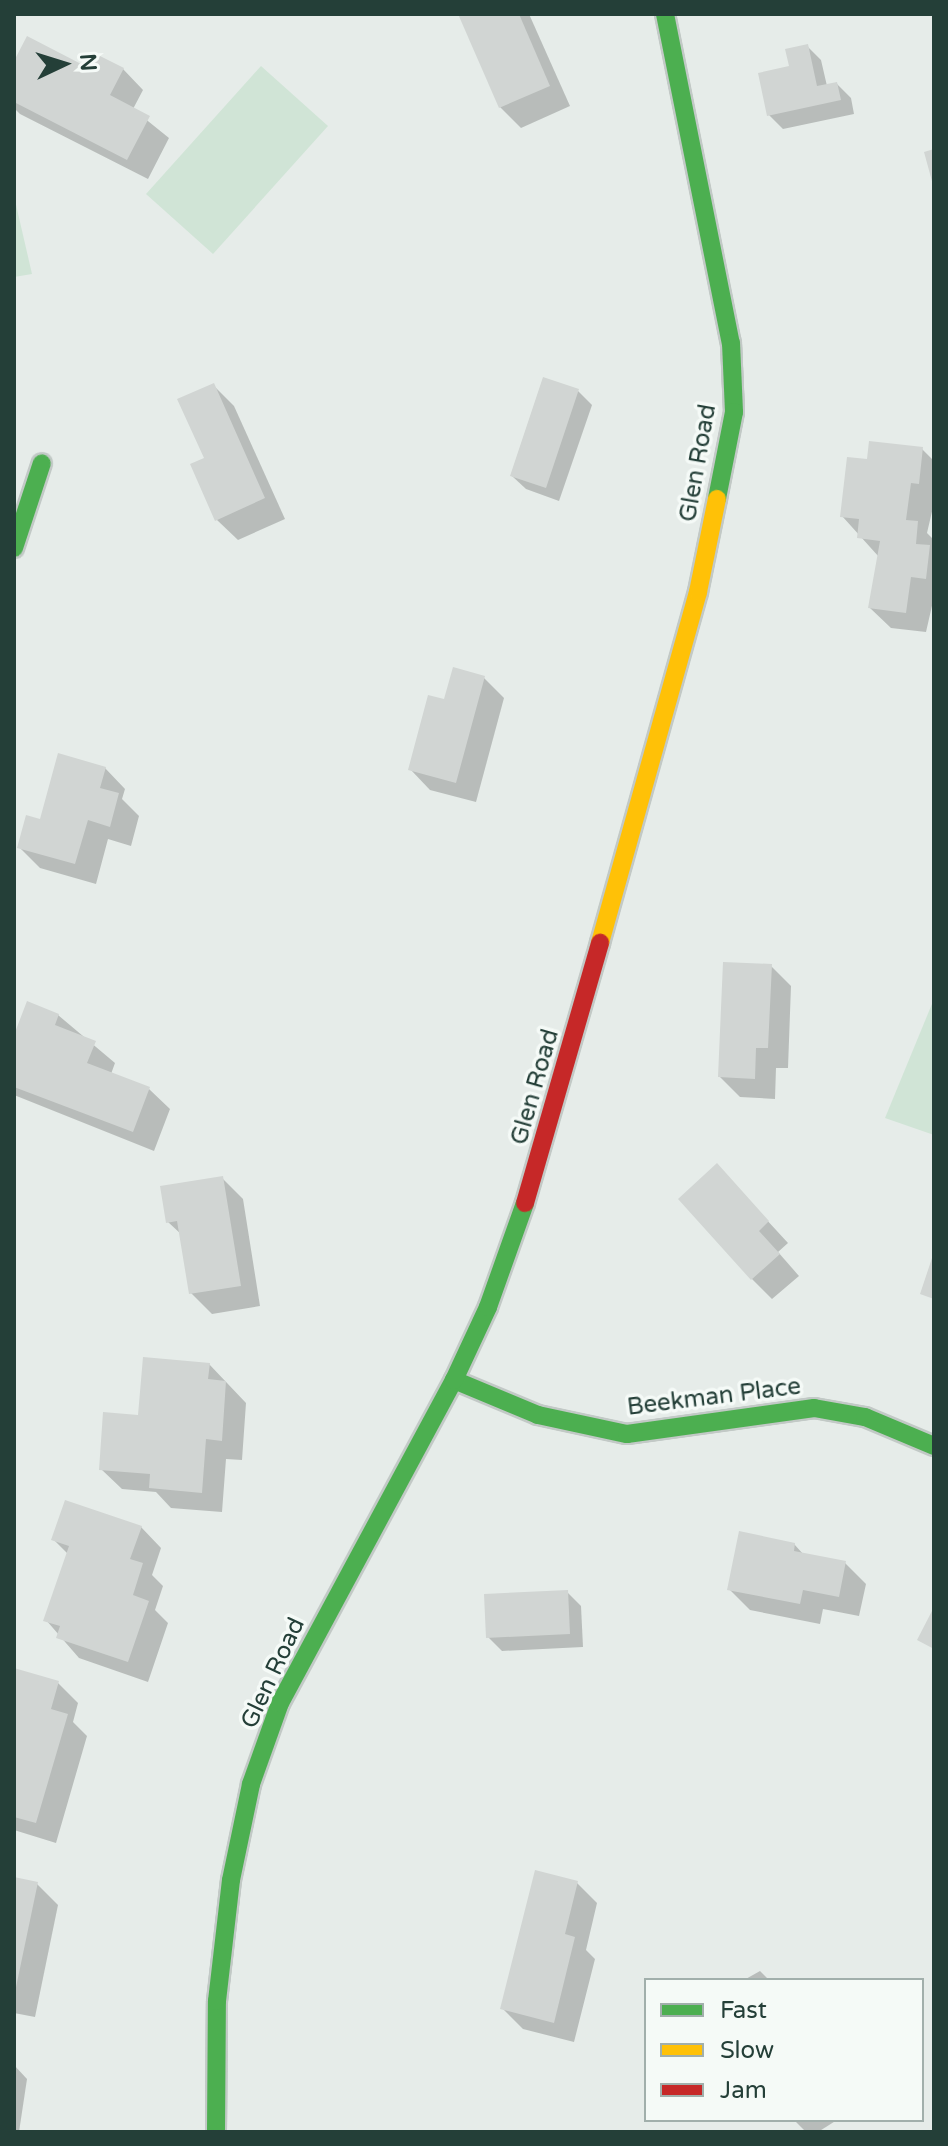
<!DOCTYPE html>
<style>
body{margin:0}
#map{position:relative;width:948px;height:2146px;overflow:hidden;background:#e6ece9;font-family:"Varela Round",sans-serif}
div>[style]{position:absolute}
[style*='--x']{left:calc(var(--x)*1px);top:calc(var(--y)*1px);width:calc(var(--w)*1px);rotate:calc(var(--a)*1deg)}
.green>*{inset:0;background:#d0e4d6}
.shadow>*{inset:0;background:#0003}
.building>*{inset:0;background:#d1d5d3}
.roads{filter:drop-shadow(2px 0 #c2c9c6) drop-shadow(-2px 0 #c2c9c6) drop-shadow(0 2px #c2c9c6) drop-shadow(0 -2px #c2c9c6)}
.fast>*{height:18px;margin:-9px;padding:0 9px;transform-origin:9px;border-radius:9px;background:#4caf50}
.slow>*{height:18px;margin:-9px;padding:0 9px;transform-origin:9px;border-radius:9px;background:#ffc107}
.jam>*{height:18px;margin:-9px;padding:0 9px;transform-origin:9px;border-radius:9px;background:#c62828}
span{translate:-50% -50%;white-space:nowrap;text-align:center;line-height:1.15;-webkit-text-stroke:7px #f5faf7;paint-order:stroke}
.street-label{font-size:24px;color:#243f38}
.frame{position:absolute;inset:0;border:16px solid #243f38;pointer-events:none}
.legend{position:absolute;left:644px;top:1978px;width:280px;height:144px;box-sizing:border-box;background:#f5faf7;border:2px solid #a1afab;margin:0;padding:10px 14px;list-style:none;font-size:24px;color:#243f38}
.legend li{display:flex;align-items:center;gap:16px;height:40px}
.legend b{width:40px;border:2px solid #a1afab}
.north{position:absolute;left:24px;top:24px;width:80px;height:80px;-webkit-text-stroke:6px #f5faf7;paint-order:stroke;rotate:86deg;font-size:22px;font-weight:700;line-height:32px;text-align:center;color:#243f38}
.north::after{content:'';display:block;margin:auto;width:28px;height:36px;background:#243f38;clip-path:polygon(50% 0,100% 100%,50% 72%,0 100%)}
</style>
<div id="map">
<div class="green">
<i style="clip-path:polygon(261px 66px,328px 126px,213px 254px,146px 194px)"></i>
<i style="clip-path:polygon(14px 196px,32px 274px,14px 277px)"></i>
<i style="clip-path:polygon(934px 999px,934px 1135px,885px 1118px)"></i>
</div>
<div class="shadow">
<i style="clip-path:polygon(460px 14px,529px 14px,570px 106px,521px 128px,500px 107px)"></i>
<i style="clip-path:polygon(807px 46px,821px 60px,827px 86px,837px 84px,851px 98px,854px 114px,783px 129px,769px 115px)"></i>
<i style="clip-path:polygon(14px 66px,123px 69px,143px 90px,133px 109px,169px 138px,148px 179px,20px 114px,14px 108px)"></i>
<i style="clip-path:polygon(213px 385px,234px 406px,285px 519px,238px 540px,217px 520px)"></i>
<i style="clip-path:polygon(578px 391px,592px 405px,559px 501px,526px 489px,512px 476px)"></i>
<i style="clip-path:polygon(922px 449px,934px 461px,934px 503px,927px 533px,934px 540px,934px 597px,926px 632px,891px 628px,870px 608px,879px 557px,842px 516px,869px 461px)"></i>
<i style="clip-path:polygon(484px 678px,504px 698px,476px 802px,430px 790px,410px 769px,446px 701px)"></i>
<i style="clip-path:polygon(105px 768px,125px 789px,122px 799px,139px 816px,131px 846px,108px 839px,96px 884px,40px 868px,19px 847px)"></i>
<i style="clip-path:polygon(771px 966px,791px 986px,788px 1068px,776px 1068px,775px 1099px,740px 1097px,720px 1077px)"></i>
<i style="clip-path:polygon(58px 1015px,115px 1063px,111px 1074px,149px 1089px,170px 1109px,154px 1151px,14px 1095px,14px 1040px)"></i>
<i style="clip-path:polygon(717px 1166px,788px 1243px,778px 1252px,799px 1276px,772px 1299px,752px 1279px)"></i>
<i style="clip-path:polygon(222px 1178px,243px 1199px,260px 1306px,212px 1314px,191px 1293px,182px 1235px,168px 1222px)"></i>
<i style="clip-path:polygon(209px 1364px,246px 1403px,242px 1460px,226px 1459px,222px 1512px,171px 1508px,156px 1492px,122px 1489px,101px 1469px,140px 1417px)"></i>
<i style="clip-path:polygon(141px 1527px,161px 1548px,152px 1575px,163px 1586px,155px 1610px,168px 1623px,148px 1682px,79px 1658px,46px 1620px,68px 1554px,53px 1539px)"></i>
<i style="clip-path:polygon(794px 1544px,804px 1555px,845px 1563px,866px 1584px,859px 1616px,823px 1609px,820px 1624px,750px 1610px,729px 1589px)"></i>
<i style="clip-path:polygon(567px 1592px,581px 1606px,583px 1647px,502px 1651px,488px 1637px)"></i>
<i style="clip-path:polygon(14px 1670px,58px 1683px,78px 1703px,73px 1722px,87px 1736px,56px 1843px,14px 1830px)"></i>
<i style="clip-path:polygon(14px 1879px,37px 1884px,58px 1905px,35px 2017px,14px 2013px)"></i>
<i style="clip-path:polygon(577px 1883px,597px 1903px,586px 1950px,595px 1959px,574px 2042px,523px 2029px,502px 2008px)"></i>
<i style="clip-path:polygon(760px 1971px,769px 1980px,744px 1980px)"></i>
<i style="clip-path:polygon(14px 2065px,27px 2079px,19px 2132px,14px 2132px)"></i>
<i style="clip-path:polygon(794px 2120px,837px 2120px,818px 2132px,806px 2132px)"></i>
</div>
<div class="building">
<i style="clip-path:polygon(458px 14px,519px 14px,550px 86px,499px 108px)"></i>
<i style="clip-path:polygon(27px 36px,85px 66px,92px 52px,124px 68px,110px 95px,150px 116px,127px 160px,14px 102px,14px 61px)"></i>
<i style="clip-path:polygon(808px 44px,817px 86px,837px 82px,841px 100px,767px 116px,758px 73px,789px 66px,785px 49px)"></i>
<i style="clip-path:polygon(934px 149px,934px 185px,933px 185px,924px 152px)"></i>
<i style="clip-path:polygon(543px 377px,579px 389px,546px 488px,510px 476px)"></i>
<i style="clip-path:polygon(214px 383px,265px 498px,215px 521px,190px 464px,204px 458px,177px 399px)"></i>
<i style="clip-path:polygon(869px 441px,923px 447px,919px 484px,911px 483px,906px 520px,918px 521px,916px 544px,930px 545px,926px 579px,911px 577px,906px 613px,868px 608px,880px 541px,857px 538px,859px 519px,840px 517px,847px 457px,867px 459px)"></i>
<i style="clip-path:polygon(453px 667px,485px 676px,456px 783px,408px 770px,428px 695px,444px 699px)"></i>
<i style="clip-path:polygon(58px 753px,106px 767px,100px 788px,119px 793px,110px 827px,88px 820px,75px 864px,17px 848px,26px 815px,40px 819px)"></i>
<i style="clip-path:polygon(723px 962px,772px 964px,768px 1048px,756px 1048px,755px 1079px,718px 1077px)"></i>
<i style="clip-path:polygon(27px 1001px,59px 1014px,55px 1025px,96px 1041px,87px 1063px,150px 1087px,133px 1132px,14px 1087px,14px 1035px)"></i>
<i style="clip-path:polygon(717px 1163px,769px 1221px,759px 1231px,780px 1254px,751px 1280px,678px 1199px)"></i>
<i style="clip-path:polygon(223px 1176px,241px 1286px,189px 1294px,177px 1221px,166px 1223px,160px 1186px)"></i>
<i style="clip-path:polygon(934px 1252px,934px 1299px,920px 1294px)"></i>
<i style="clip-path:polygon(143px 1357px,210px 1363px,208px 1379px,226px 1381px,222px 1441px,206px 1439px,202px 1493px,149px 1488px,150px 1474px,99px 1470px,103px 1412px,138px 1415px)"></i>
<i style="clip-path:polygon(65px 1500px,142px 1526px,130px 1559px,143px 1563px,133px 1595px,149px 1601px,128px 1662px,56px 1638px,60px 1626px,43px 1621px,69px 1546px,51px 1540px)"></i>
<i style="clip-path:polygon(739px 1531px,795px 1543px,794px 1551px,846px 1561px,839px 1597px,803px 1590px,800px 1604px,727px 1590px)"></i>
<i style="clip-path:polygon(568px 1590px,570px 1634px,486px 1638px,484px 1594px)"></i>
<i style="clip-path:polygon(934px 1607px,934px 1649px,917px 1640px)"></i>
<i style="clip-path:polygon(14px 1668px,59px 1681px,51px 1709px,68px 1714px,36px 1823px,14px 1817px)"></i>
<i style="clip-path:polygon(535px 1870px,578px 1881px,565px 1934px,575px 1937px,554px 2023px,500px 2009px)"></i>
<i style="clip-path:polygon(14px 1877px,38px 1882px,15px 1992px,14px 1992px)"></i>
</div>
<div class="roads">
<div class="fast">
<i style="--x:665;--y:14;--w:336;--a:78.7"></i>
<i style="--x:731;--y:343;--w:69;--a:87.5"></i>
<i style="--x:734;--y:412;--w:89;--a:101.1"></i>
<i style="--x:14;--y:548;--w:89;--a:-71.8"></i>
<i style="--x:454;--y:1380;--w:91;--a:22.6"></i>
<i style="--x:538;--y:1415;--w:91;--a:12.1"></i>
<i style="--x:627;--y:1434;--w:189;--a:-7.9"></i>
<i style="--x:814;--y:1408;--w:52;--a:10"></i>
<i style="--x:865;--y:1417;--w:75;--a:22.8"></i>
<i style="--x:216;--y:2132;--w:131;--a:-89.6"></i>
<i style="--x:217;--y:2001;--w:122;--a:-83.4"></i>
<i style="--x:231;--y:1880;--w:98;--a:-78.2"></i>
<i style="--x:251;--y:1784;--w:86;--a:-70.3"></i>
<i style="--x:280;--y:1703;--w:367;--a:-61.7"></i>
<i style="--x:454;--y:1380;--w:81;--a:-65"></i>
<i style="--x:488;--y:1307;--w:110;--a:-70.4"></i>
</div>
<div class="slow">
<i style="--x:600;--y:943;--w:364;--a:-74.4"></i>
<i style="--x:698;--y:592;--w:95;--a:-78.5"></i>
</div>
<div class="jam">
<i style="--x:525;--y:1203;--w:271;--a:-73.9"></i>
</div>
</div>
<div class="street-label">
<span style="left:698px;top:463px;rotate:-80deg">Glen Road</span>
<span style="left:535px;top:1087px;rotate:-74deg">Glen Road</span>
<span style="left:714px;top:1397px;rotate:-7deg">Beekman Place</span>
<span style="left:273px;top:1673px;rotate:-65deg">Glen Road</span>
</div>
<div class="frame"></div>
<ul class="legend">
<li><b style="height:10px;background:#4caf50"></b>Fast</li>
<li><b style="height:10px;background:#ffc107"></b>Slow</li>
<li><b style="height:10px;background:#c62828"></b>Jam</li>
</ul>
<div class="north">N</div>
</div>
